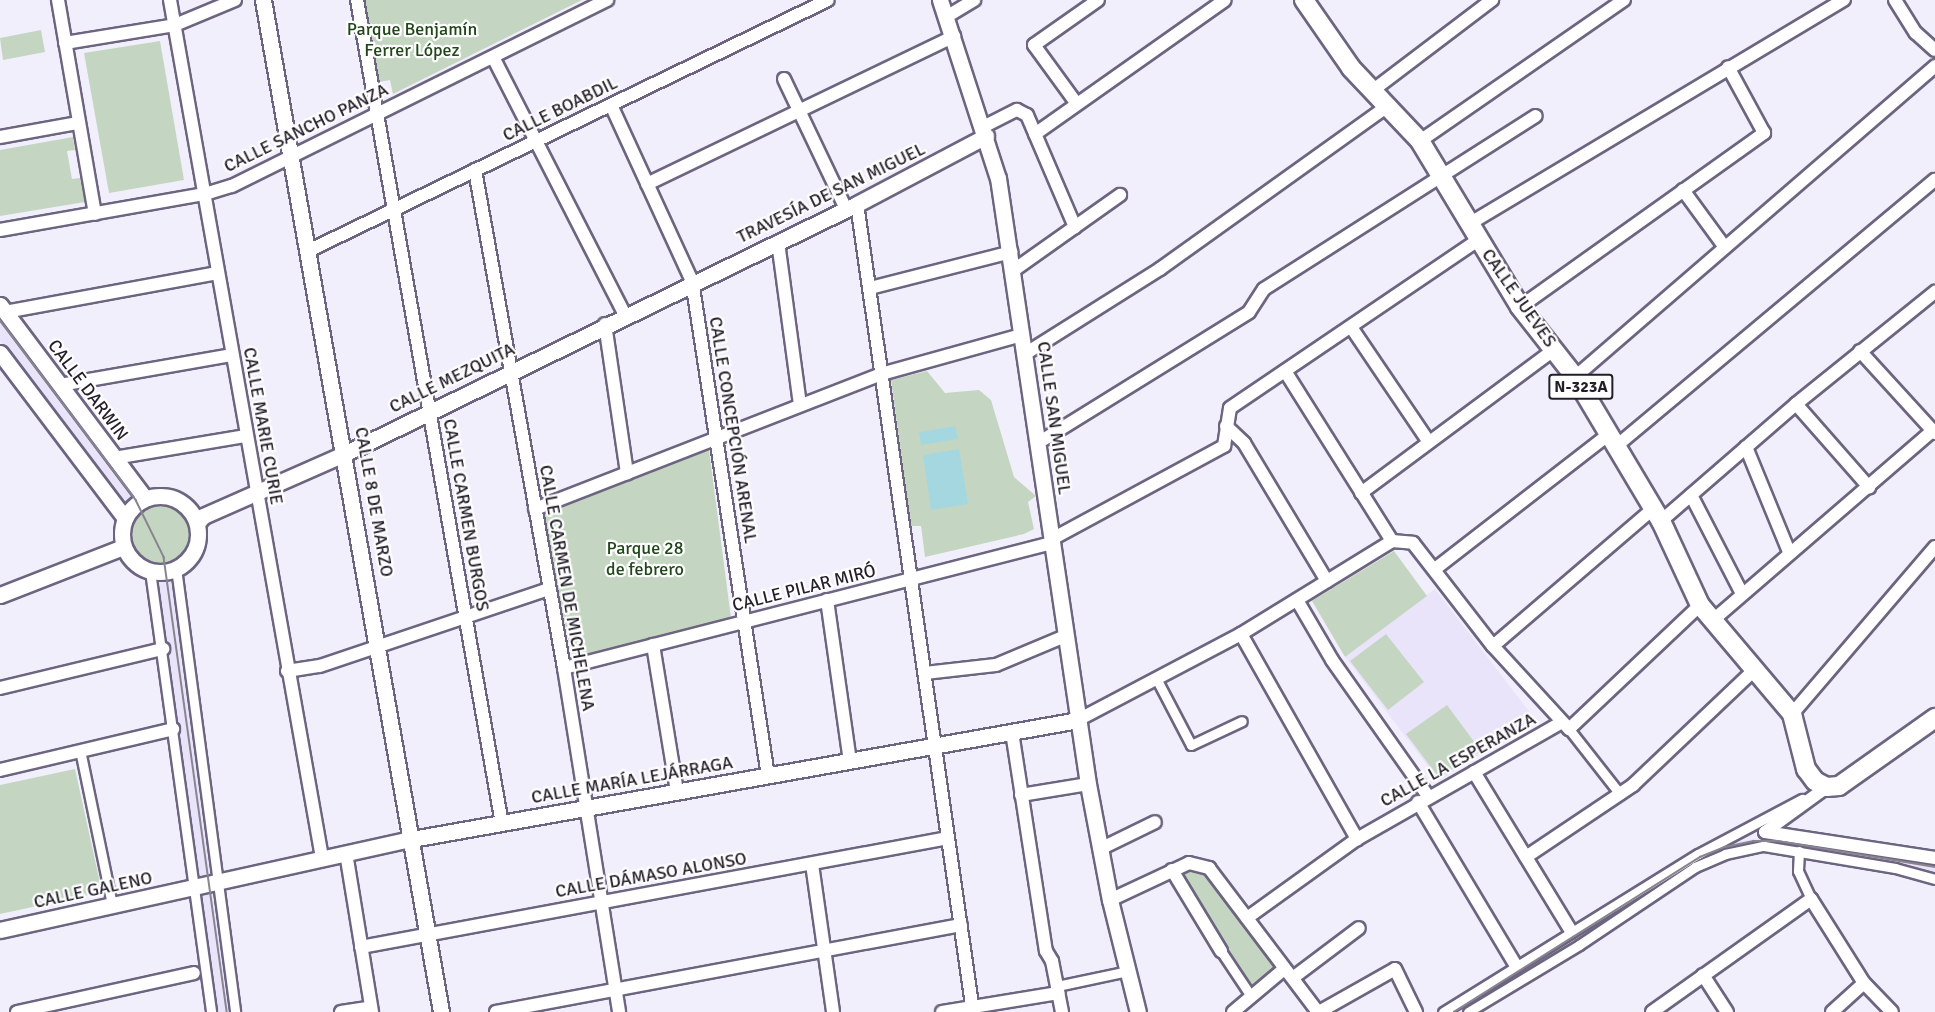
<!DOCTYPE html>
<meta charset="utf-8">
<style>
body{margin:0}
#map{position:relative;width:1935px;height:1012px;overflow:hidden;background:#f2effc;font-family:Signika,sans-serif}
div>[style]{position:absolute}
[style*='--x']{left:calc(var(--x)*1px);top:calc(var(--y)*1px);width:calc(var(--w)*1px);rotate:calc(var(--a)*1deg)}
.built>*{inset:0;background:#eae4fb}
.green>*{inset:0;background:#c4d6c1}
.round{border-radius:50%}
.water>*{inset:0;background:#a5d7e1}
.roads{filter:drop-shadow(2px 0 #6d6580) drop-shadow(-2px 0 #6d6580) drop-shadow(0 2px #6d6580) drop-shadow(0 -2px #6d6580)}
.pedestrian>*{height:9px;margin:-4.5px;padding:0 4.5px;transform-origin:4.5px;border-radius:4.5px;background:#fff}
.minor>*{height:12px;margin:-6px;padding:0 6px;transform-origin:6px;border-radius:6px;background:#fff}
.tertiary>*{height:15px;margin:-7.5px;padding:0 7.5px;transform-origin:7.5px;border-radius:7.5px;background:#fff}
.tertiary>.ring{margin:-7.5px;padding:0;box-sizing:content-box;background:none;border:15px solid #fff;border-radius:50%}
.primary>*{height:18px;margin:-9px;padding:0 9px;transform-origin:9px;border-radius:9px;background:#fff}
.tram>*{height:1.5px;margin:-0.75px;padding:0 0.75px;transform-origin:0.75px;border-radius:0.75px;background:#888490}
span{translate:-50% -50%;white-space:nowrap;text-align:center;line-height:1.15;-webkit-text-stroke:4.5px #fefefe;paint-order:stroke}
.shield-label span{padding:2px 4px;background:#fefefe;border:2px solid;border-radius:4px;-webkit-text-stroke-width:0}
.shield-label{font-size:16px;color:#231f2a;font-weight:700}
.park-label{font-size:18px;color:#204619}
.street-label{font-size:18px;color:#231f2a}
</style>
<div id="map">
<div class="built">
<i style="clip-path:polygon(0 310px,147px 505px,172px 562px,231px 1012px,215px 1012px,157px 585px,149px 551px,118px 497px,0 341px)"></i>
<i style="clip-path:polygon(1435px 589px,1535px 719px,1439px 781px,1345px 657px)"></i>
<i style="clip-path:polygon(1765px 837px,1935px 863px,1935px 876px,1753px 844px,1726px 849px,1702px 860px,1459px 1012px,1447px 1012px,1699px 855px,1724px 844px)"></i>
</div>
<div class="green">
<i style="clip-path:polygon(365px 0,582px 0,393px 94px,390px 80px,379px 82px)"></i>
<i style="clip-path:polygon(41px 30px,45px 52px,3px 60px,0 38px)"></i>
<i style="clip-path:polygon(160px 41px,184px 180px,109px 193px,84px 53px)"></i>
<i style="clip-path:polygon(73px 137px,75px 150px,67px 151px,72px 179px,80px 178px,85px 202px,0 216px,0 150px)"></i>
<i style="clip-path:polygon(927px 371px,945px 393px,979px 390px,991px 400px,1014px 477px,1036px 496px,1028px 502px,1034px 529px,1024px 534px,925px 557px,921px 526px,911px 526px,891px 380px)"></i>
<i style="clip-path:polygon(709px 450px,731px 618px,572px 658px,542px 515px)"></i>
<i class="round" style="left:129px;top:503px;width:62px;height:62px"></i>
<i style="clip-path:polygon(1394px 551px,1427px 596px,1345px 657px,1312px 601px)"></i>
<i style="clip-path:polygon(1386px 634px,1424px 682px,1388px 710px,1350px 661px)"></i>
<i style="clip-path:polygon(1447px 705px,1481px 751px,1439px 778px,1406px 734px)"></i>
<i style="clip-path:polygon(75px 769px,102px 892px,0 914px,0 785px)"></i>
<i style="clip-path:polygon(1192px 867px,1207px 871px,1274px 965px,1272px 974px,1249px 989px,1179px 876px)"></i>
</div>
<div class="water">
<i style="clip-path:polygon(955px 426px,958px 439px,921px 445px,919px 432px)"></i>
<i style="clip-path:polygon(959px 449px,968px 504px,931px 510px,923px 455px)"></i>
</div>
<div class="roads">
<div class="pedestrian">
<i style="--x:176;--y:568;--w:448;--a:82.4"></i>
<i style="--x:150;--y:571;--w:445;--a:82.1"></i>
<i style="--x:1157;--y:680;--w:73;--a:62.4"></i>
<i style="--x:1191;--y:745;--w:56;--a:-25.2"></i>
<i style="--x:1569;--y:729;--w:83;--a:51.9"></i>
<i style="--x:80;--y:750;--w:158;--a:78.3"></i>
<i style="--x:1799;--y:851;--w:20;--a:93"></i>
<i style="--x:1798;--y:871;--w:31;--a:65"></i>
<i style="--x:1221;--y:951;--w:54;--a:56.3"></i>
<i style="--x:1057;--y:986;--w:73;--a:-11.9"></i>
<i style="--x:1443;--y:1012;--w:300;--a:-31.8"></i>
<i style="--x:1698;--y:854;--w:118;--a:-27.9"></i>
<i style="--x:1468;--y:1012;--w:130;--a:-31.1"></i>
<i style="--x:1579;--y:945;--w:140;--a:-33.9"></i>
<i style="--x:1695;--y:867;--w:33;--a:-23"></i>
<i style="--x:1725;--y:854;--w:40;--a:-12"></i>
<i style="--x:1764;--y:846;--w:133;--a:9.5"></i>
<i style="--x:1895;--y:868;--w:41;--a:15.4"></i>
</div>
<div class="minor">
<i style="--x:58;--y:0;--w:217;--a:80.2"></i>
<i style="--x:170;--y:0;--w:871;--a:79.95"></i>
<i style="--x:357;--y:0;--w:837;--a:80.02"></i>
<i style="--x:1895;--y:0;--w:39;--a:58"></i>
<i style="--x:1916;--y:33;--w:25;--a:42"></i>
<i style="--x:946;--y:17;--w:33;--a:-31"></i>
<i style="--x:65;--y:43;--w:111;--a:-9.3"></i>
<i style="--x:175;--y:25;--w:65;--a:-22.6"></i>
<i style="--x:493;--y:57;--w:290;--a:62.9"></i>
<i style="--x:784;--y:79;--w:144;--a:64.5"></i>
<i style="--x:1372;--y:91;--w:151;--a:-37.2"></i>
<i style="--x:1077;--y:104;--w:73;--a:-126.1"></i>
<i style="--x:1034;--y:45;--w:78;--a:-35.1"></i>
<i style="--x:611;--y:105;--w:194;--a:65.3"></i>
<i style="--x:692;--y:281;--w:501;--a:81.27"></i>
<i style="--x:983;--y:127;--w:38;--a:-27"></i>
<i style="--x:1017;--y:110;--w:11;--a:27"></i>
<i style="--x:1027;--y:115;--w:122;--a:66.8"></i>
<i style="--x:1035;--y:134;--w:232;--a:-35.2"></i>
<i style="--x:0;--y:137;--w:79;--a:-10.2"></i>
<i style="--x:1420;--y:141;--w:248;--a:-34.7"></i>
<i style="--x:475;--y:170;--w:506;--a:79.87"></i>
<i style="--x:564;--y:668;--w:348;--a:80.9"></i>
<i style="--x:647;--y:184;--w:341;--a:-25.7"></i>
<i style="--x:1683;--y:190;--w:69;--a:53.8"></i>
<i style="--x:857;--y:204;--w:816;--a:81.83"></i>
<i style="--x:1469;--y:224;--w:437;--a:-30.9"></i>
<i style="--x:0;--y:230;--w:208;--a:-10"></i>
<i style="--x:205;--y:194;--w:28;--a:-17"></i>
<i style="--x:232;--y:186;--w:419;--a:-26.4"></i>
<i style="--x:778;--y:242;--w:164;--a:82.3"></i>
<i style="--x:308;--y:251;--w:577;--a:-25.77"></i>
<i style="--x:1014;--y:270;--w:130;--a:-35.3"></i>
<i style="--x:870;--y:288;--w:146;--a:-14.3"></i>
<i style="--x:1520;--y:307;--w:300;--a:-35.5"></i>
<i style="--x:1764;--y:133;--w:75;--a:-118.6"></i>
<i style="--x:5;--y:312;--w:216;--a:-10.4"></i>
<i style="--x:605;--y:324;--w:151;--a:81.6"></i>
<i style="--x:1351;--y:327;--w:139;--a:55.9"></i>
<i style="--x:1860;--y:351;--w:111;--a:47.6"></i>
<i style="--x:1025;--y:354;--w:160;--a:-32.2"></i>
<i style="--x:1160;--y:269;--w:278;--a:-35.6"></i>
<i style="--x:1285;--y:371;--w:201;--a:57.8"></i>
<i style="--x:1575;--y:377;--w:476;--a:-40.8"></i>
<i style="--x:60;--y:385;--w:175;--a:-9.9"></i>
<i style="--x:1796;--y:404;--w:111;--a:48.7"></i>
<i style="--x:1226;--y:426;--w:25;--a:43"></i>
<i style="--x:1244;--y:443;--w:161;--a:59"></i>
<i style="--x:1038;--y:443;--w:248;--a:-31.8"></i>
<i style="--x:1249;--y:312;--w:27;--a:-57"></i>
<i style="--x:1264;--y:289;--w:322;--a:-32.5"></i>
<i style="--x:1746;--y:447;--w:113;--a:67.7"></i>
<i style="--x:1614;--y:448;--w:418;--a:-39.9"></i>
<i style="--x:114;--y:458;--w:134;--a:-9.5"></i>
<i style="--x:1361;--y:493;--w:242;--a:-36.6"></i>
<i style="--x:1691;--y:495;--w:109;--a:62.7"></i>
<i style="--x:535;--y:509;--w:371;--a:-21.3"></i>
<i style="--x:881;--y:374;--w:146;--a:-15.5"></i>
<i style="--x:1661;--y:521;--w:179;--a:-40.9"></i>
<i style="--x:1796;--y:404;--w:179;--a:-38.9"></i>
<i style="--x:1052;--y:539;--w:196;--a:-28.4"></i>
<i style="--x:1224;--y:446;--w:38;--a:-81"></i>
<i style="--x:1230;--y:408;--w:300;--a:-34.1"></i>
<i style="--x:1392;--y:541;--w:21;--a:5"></i>
<i style="--x:1413;--y:543;--w:130;--a:52.2"></i>
<i style="--x:1493;--y:646;--w:113;--a:47.5"></i>
<i style="--x:1569;--y:729;--w:180;--a:-43.4"></i>
<i style="--x:1435;--y:569;--w:220;--a:-37.8"></i>
<i style="--x:827;--y:600;--w:163;--a:81.9"></i>
<i style="--x:1297;--y:600;--w:69;--a:59.7"></i>
<i style="--x:1332;--y:660;--w:166;--a:54.8"></i>
<i style="--x:1712;--y:621;--w:292;--a:-40.8"></i>
<i style="--x:1241;--y:634;--w:236;--a:60.5"></i>
<i style="--x:653;--y:645;--w:149;--a:80.7"></i>
<i style="--x:1493;--y:646;--w:212;--a:-40.6"></i>
<i style="--x:564;--y:668;--w:504;--a:-14.37"></i>
<i style="--x:287;--y:671;--w:33;--a:-9"></i>
<i style="--x:320;--y:666;--w:242;--a:-18.6"></i>
<i style="--x:925;--y:673;--w:71;--a:-6.4"></i>
<i style="--x:996;--y:665;--w:75;--a:-22.8"></i>
<i style="--x:0;--y:688;--w:168;--a:-13.5"></i>
<i style="--x:1792;--y:714;--w:220;--a:-49.4"></i>
<i style="--x:1078;--y:720;--w:184;--a:-27.8"></i>
<i style="--x:1241;--y:634;--w:177;--a:-31.6"></i>
<i style="--x:1012;--y:732;--w:222;--a:81.2"></i>
<i style="--x:1046;--y:951;--w:12;--a:59"></i>
<i style="--x:1052;--y:961;--w:52;--a:78.9"></i>
<i style="--x:0;--y:770;--w:178;--a:-13.3"></i>
<i style="--x:1474;--y:772;--w:186;--a:58.6"></i>
<i style="--x:1021;--y:795;--w:68;--a:-9.3"></i>
<i style="--x:1418;--y:802;--w:189;--a:59.1"></i>
<i style="--x:1765;--y:832;--w:172;--a:8.7"></i>
<i style="--x:1765;--y:832;--w:77;--a:-36"></i>
<i style="--x:1100;--y:849;--w:61;--a:-26.1"></i>
<i style="--x:346;--y:853;--w:161;--a:80.7"></i>
<i style="--x:1526;--y:857;--w:129;--a:-33.9"></i>
<i style="--x:1633;--y:785;--w:166;--a:-43.5"></i>
<i style="--x:812;--y:864;--w:149;--a:81.9"></i>
<i style="--x:1172;--y:870;--w:95;--a:58.8"></i>
<i style="--x:1110;--y:900;--w:87;--a:-25.1"></i>
<i style="--x:1189;--y:863;--w:21;--a:14"></i>
<i style="--x:1209;--y:868;--w:181;--a:52.9"></i>
<i style="--x:1247;--y:918;--w:135;--a:-35.7"></i>
<i style="--x:1357;--y:839;--w:234;--a:-29.7"></i>
<i style="--x:361;--y:947;--w:597;--a:-10.52"></i>
<i style="--x:1703;--y:975;--w:44;--a:57"></i>
<i style="--x:1294;--y:977;--w:81;--a:-37"></i>
<i style="--x:17;--y:1012;--w:181;--a:-12.4"></i>
<i style="--x:341;--y:1012;--w:30;--a:-9"></i>
<i style="--x:496;--y:1012;--w:473;--a:-10.6"></i>
<i style="--x:942;--y:1012;--w:118;--a:-9.3"></i>
<i style="--x:1233;--y:1012;--w:67;--a:-40.1"></i>
<i style="--x:1319;--y:1012;--w:87;--a:-29.5"></i>
<i style="--x:1395;--y:969;--w:48;--a:64"></i>
<i style="--x:1652;--y:1012;--w:195;--a:-35.4"></i>
<i style="--x:1811;--y:899;--w:99;--a:57.8"></i>
<i style="--x:1864;--y:983;--w:40;--a:46"></i>
<i style="--x:1832;--y:1012;--w:43;--a:-42.2"></i>
</div>
<div class="tertiary">
<i style="--x:263;--y:0;--w:1028;--a:80.02"></i>
<i style="--x:940;--y:0;--w:187;--a:72"></i>
<i style="--x:998;--y:178;--w:613;--a:81.55"></i>
<i style="--x:1088;--y:784;--w:118;--a:79.3"></i>
<i style="--x:1110;--y:900;--w:115;--a:76"></i>
<i style="--x:0;--y:305;--w:241;--a:53.1"></i>
<i style="--x:0;--y:353;--w:206;--a:52.9"></i>
<i class="ring" style="left:122px;top:496px;width:61px;height:61px"></i>
<i style="--x:197;--y:523;--w:9;--a:-49"></i>
<i style="--x:203;--y:516;--w:156;--a:-23.8"></i>
<i style="--x:346;--y:453;--w:568;--a:-25.98"></i>
<i style="--x:857;--y:204;--w:146;--a:-27.8"></i>
<i style="--x:0;--y:595;--w:132;--a:-21.3"></i>
<i style="--x:0;--y:930;--w:422;--a:-12.5"></i>
<i style="--x:412;--y:839;--w:677;--a:-10.13"></i>
</div>
<div class="primary">
<i style="--x:1304;--y:0;--w:83;--a:55.3"></i>
<i style="--x:1351;--y:68;--w:100;--a:46.6"></i>
<i style="--x:1420;--y:141;--w:194;--a:58.9"></i>
<i style="--x:1520;--y:307;--w:89;--a:51.8"></i>
<i style="--x:1575;--y:377;--w:168;--a:59.2"></i>
<i style="--x:1661;--y:521;--w:93;--a:65.1"></i>
<i style="--x:1700;--y:605;--w:143;--a:49.8"></i>
<i style="--x:1792;--y:714;--w:57;--a:75.7"></i>
<i style="--x:1806;--y:769;--w:15;--a:53"></i>
<i style="--x:1815;--y:781;--w:13;--a:27"></i>
<i style="--x:1827;--y:787;--w:12;--a:-5"></i>
<i style="--x:1839;--y:786;--w:118;--a:-35.3"></i>
</div>
</div>
<div class="tram">
<i style="--x:0;--y:320;--w:226;--a:52.9"></i>
<i style="--x:136;--y:500;--w:64;--a:63.8"></i>
<i style="--x:164;--y:557;--w:459;--a:82.1"></i>
<i style="--x:1454;--y:1012;--w:291;--a:-32.2"></i>
<i style="--x:1700;--y:857;--w:27;--a:-22"></i>
<i style="--x:1725;--y:847;--w:29;--a:-12"></i>
<i style="--x:1753;--y:841;--w:25;--a:0"></i>
<i style="--x:1778;--y:841;--w:159;--a:9.4"></i>
</div>
<div class="shield-label">
<span style="left:1581px;top:387px">N-323A</span>
</div>
<div class="park-label">
<span style="left:412px;top:40px">Parque Benjamín<br>Ferrer López</span>
<span style="left:645px;top:559px">Parque 28<br>de febrero</span>
</div>
<div class="street-label">
<span style="left:560px;top:109px;rotate:-26deg">CALLE BOABDIL</span>
<span style="left:306px;top:128px;rotate:-26deg">CALLE SANCHO PANZA</span>
<span style="left:831px;top:193px;rotate:-26deg">TRAVESÍA DE SAN MIGUEL</span>
<span style="left:1519px;top:298px;rotate:55deg">CALLE JUEVES</span>
<span style="left:452px;top:378px;rotate:-26deg">CALLE MEZQUITA</span>
<span style="left:88px;top:390px;rotate:53deg">CALLE DARWIN</span>
<span style="left:1054px;top:418px;rotate:82deg">CALLE SAN MIGUEL</span>
<span style="left:263px;top:426px;rotate:80deg">CALLE MARIE CURIE</span>
<span style="left:733px;top:430px;rotate:81deg">CALLE CONCEPCIÓN ARENAL</span>
<span style="left:374px;top:502px;rotate:80deg">CALLE 8 DE MARZO</span>
<span style="left:466px;top:515px;rotate:80deg">CALLE CARMEN BURGOS</span>
<span style="left:567px;top:588px;rotate:80deg">CALLE CARMEN DE MICHELENA</span>
<span style="left:804px;top:588px;rotate:-14deg">CALLE PILAR MIRÓ</span>
<span style="left:1458px;top:760px;rotate:-29deg">CALLE LA ESPERANZA</span>
<span style="left:632px;top:780px;rotate:-10deg">CALLE MARÍA LEJÁRRAGA</span>
<span style="left:651px;top:875px;rotate:-10deg">CALLE DÁMASO ALONSO</span>
<span style="left:93px;top:890px;rotate:-12deg">CALLE GALENO</span>
</div>
</div>
